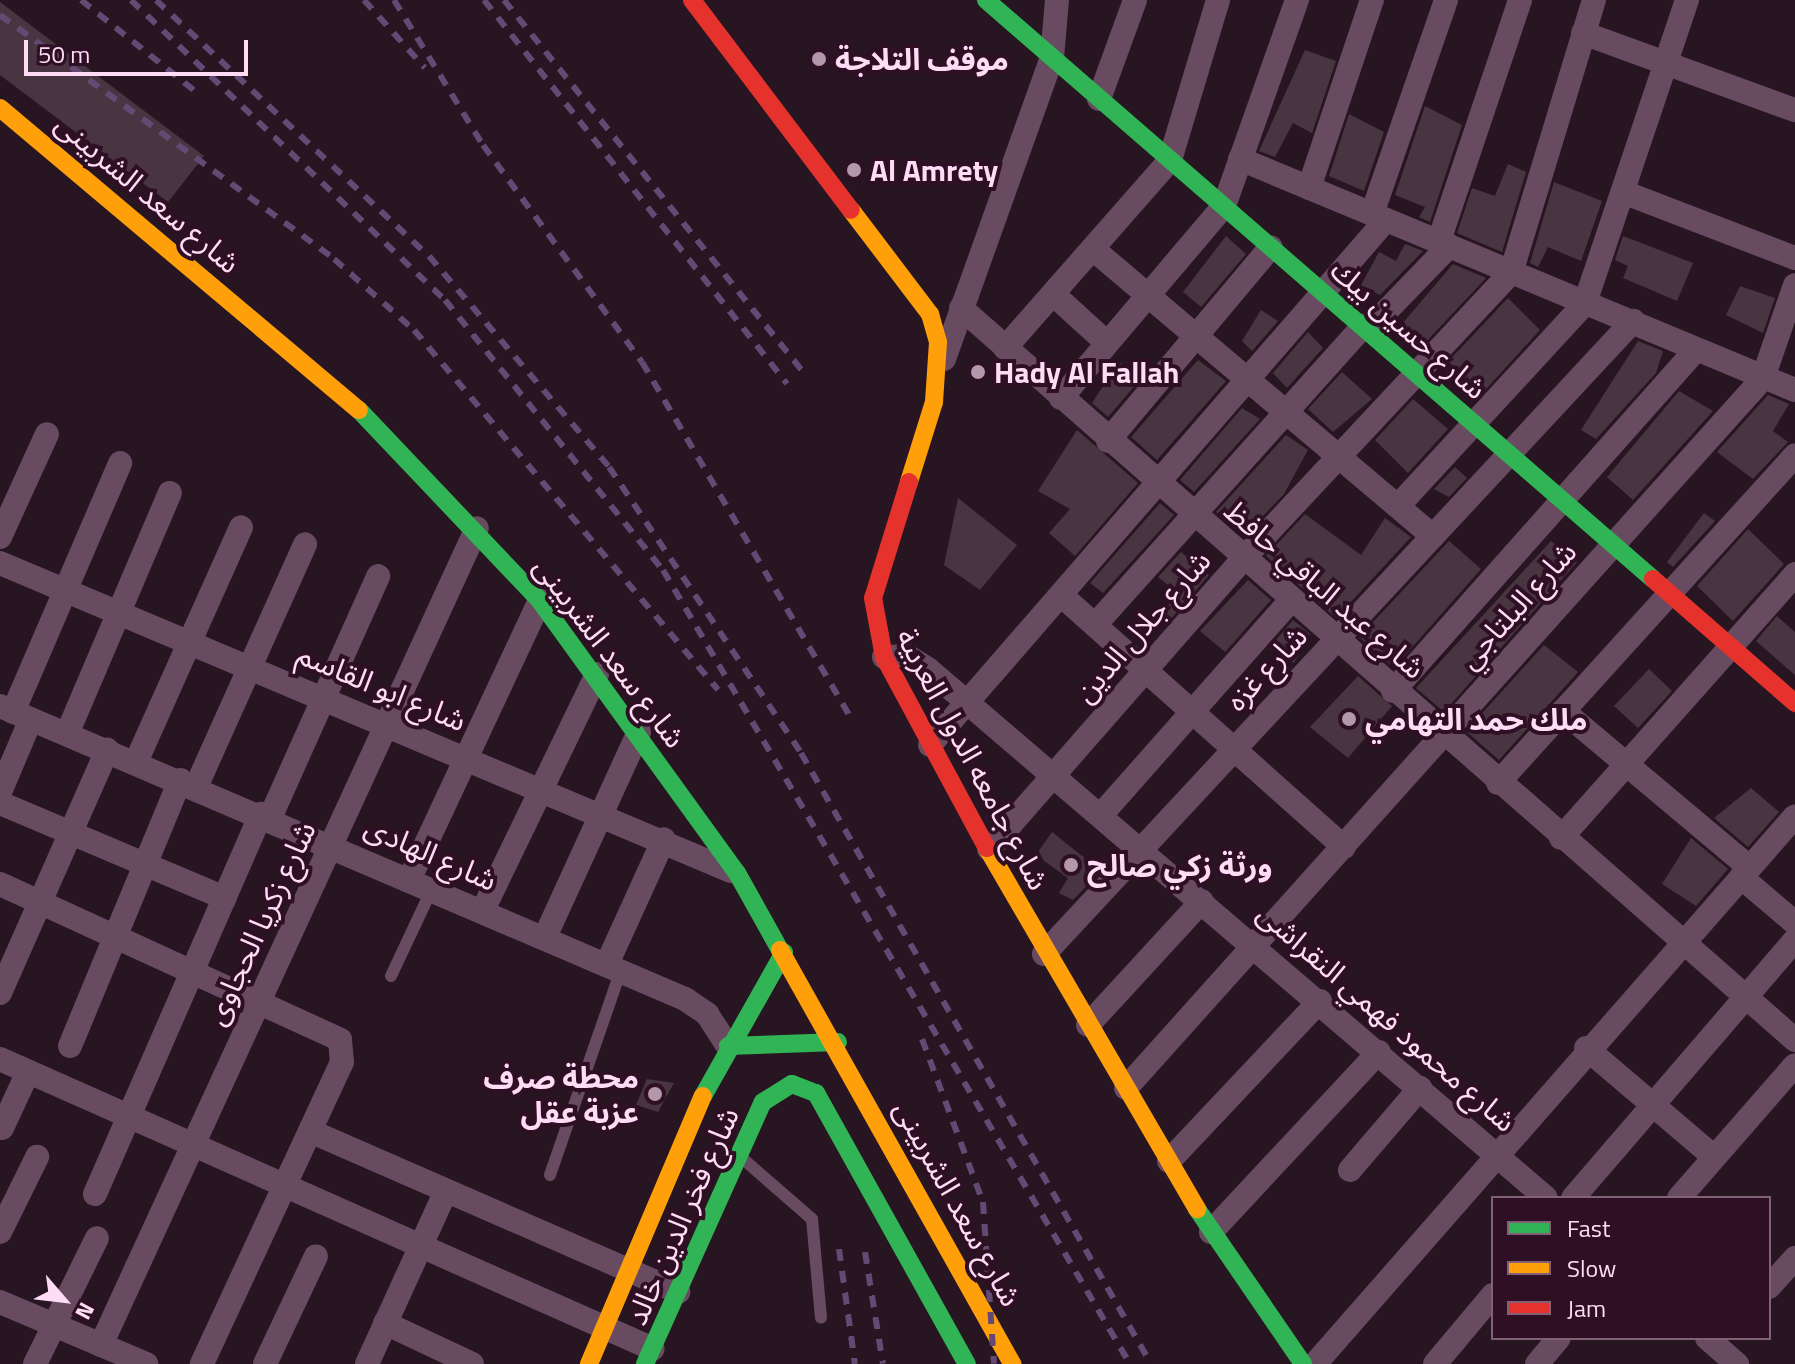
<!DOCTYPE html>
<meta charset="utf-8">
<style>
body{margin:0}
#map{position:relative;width:1795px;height:1364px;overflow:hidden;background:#271621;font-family:"Titillium Web","Noto Sans Arabic",sans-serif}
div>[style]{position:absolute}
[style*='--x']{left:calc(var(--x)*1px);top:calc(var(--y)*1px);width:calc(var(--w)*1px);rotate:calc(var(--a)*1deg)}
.building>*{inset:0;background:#483541}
.lane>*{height:12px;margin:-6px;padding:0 6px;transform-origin:6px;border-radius:6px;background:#684b61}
.street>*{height:24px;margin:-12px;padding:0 12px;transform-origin:12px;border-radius:12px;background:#684b61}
.fast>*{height:18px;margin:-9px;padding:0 9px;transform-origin:9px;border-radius:9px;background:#30b455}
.slow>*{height:18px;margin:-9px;padding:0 9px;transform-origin:9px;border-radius:9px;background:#ff9f0a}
.jam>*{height:18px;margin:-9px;padding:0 9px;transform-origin:9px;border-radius:9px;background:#e5322d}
.rail>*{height:6px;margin-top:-3px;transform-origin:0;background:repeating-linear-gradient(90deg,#644974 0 12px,transparent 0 22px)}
.dots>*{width:22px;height:22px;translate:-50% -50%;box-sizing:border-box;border:4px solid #2e0f23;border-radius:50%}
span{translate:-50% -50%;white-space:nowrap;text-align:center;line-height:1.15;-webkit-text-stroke:8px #2e0f23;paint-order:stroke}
.poi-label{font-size:30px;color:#ffdcf5;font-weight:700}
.left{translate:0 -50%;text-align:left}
.right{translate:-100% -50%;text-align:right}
.street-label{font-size:30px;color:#ffdcf5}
.legend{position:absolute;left:1491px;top:1196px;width:280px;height:144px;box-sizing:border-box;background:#2e0f23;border:2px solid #826177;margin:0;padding:10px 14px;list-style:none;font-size:24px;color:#ffdcf5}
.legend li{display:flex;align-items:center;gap:16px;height:40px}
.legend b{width:40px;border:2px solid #826177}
.north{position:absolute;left:24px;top:1260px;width:80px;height:80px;-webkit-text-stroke:6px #2e0f23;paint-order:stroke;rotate:118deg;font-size:22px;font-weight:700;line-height:32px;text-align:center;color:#ffdcf5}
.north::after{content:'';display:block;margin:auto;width:28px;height:36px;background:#ffdcf5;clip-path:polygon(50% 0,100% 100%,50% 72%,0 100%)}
.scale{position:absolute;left:24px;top:40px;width:224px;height:36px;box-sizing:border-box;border:4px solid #ffdcf5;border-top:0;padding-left:10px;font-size:24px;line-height:28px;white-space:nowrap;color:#ffdcf5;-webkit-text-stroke:6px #2e0f23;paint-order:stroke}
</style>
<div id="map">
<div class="building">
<i style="clip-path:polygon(0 2px,204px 156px,168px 202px,0 75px)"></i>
<i style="clip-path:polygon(1305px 50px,1336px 61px,1312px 133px,1293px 123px,1275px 157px,1259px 151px)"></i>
<i style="clip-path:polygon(1425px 106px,1462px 125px,1430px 222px,1419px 217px,1425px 207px,1395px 195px)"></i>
<i style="clip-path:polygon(1349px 114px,1384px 132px,1364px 191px,1329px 176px)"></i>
<i style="clip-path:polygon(1508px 164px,1526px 172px,1502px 252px,1457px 233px,1472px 188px,1495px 196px)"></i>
<i style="clip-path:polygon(1554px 182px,1602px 201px,1581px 261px,1548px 247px,1538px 267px,1530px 263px)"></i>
<i style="clip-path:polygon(1226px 236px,1246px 254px,1201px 307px,1183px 292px)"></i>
<i style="clip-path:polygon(1623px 236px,1693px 263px,1677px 301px,1623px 278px,1628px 266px,1615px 260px)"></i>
<i style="clip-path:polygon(1405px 244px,1423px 251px,1380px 295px,1361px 285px,1379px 252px,1396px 261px)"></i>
<i style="clip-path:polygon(1453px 264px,1486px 278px,1424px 344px,1402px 324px)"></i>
<i style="clip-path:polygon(1740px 286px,1775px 298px,1763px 333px,1726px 315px)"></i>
<i style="clip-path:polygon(1508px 298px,1540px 330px,1477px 399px,1442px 368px)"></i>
<i style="clip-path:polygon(1261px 310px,1278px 321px,1252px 351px,1242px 341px)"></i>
<i style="clip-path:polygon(1308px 332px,1323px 348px,1287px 388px,1273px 373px)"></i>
<i style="clip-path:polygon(1638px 341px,1663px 351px,1656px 373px,1596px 439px,1581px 430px)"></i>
<i style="clip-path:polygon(1198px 360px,1226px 381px,1157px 460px,1131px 437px)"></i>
<i style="clip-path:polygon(1119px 362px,1143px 376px,1108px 417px,1092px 403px)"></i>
<i style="clip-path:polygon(1342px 372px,1372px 399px,1333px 432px,1308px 409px)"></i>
<i style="clip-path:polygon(1679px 391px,1713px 411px,1633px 500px,1607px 477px)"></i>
<i style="clip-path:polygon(1768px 395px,1789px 404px,1773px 431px,1788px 442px,1753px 479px,1717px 452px)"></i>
<i style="clip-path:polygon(1413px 399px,1448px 429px,1408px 473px,1375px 440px)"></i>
<i style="clip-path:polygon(1242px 408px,1260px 419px,1194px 492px,1180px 480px)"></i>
<i style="clip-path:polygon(1077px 430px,1138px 483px,1075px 556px,1049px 533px,1070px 509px,1038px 491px)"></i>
<i style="clip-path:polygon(1286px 435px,1308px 450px,1284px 494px,1244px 536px,1216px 512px)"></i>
<i style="clip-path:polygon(1455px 467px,1467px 478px,1449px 497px,1434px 489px)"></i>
<i style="clip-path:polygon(958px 498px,1017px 545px,980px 590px,944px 565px)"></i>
<i style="clip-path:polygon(1160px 503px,1174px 515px,1103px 593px,1090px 583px)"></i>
<i style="clip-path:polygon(1704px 513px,1715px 521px,1673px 567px,1667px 562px)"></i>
<i style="clip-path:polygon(1305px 514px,1361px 555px,1385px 518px,1411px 537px,1336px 618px,1266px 556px)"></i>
<i style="clip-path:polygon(1748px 529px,1784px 564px,1733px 621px,1697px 586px)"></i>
<i style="clip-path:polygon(1449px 541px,1481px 569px,1394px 668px,1359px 637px)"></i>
<i style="clip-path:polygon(1551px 541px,1577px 562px,1444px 712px,1416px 688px)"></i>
<i style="clip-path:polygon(1181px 552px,1209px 575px,1170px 620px,1162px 613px,1178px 593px,1158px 577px)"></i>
<i style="clip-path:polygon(1248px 580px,1271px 600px,1225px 652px,1200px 631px)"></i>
<i style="clip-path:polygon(1777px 616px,1795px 632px,1795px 675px,1756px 641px)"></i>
<i style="clip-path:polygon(1293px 620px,1310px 634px,1294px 663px,1269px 648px)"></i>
<i style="clip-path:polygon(1544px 645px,1578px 672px,1499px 760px,1466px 731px)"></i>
<i style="clip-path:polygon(1649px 669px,1672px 691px,1638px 728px,1614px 706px)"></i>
<i style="clip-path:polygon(1358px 676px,1392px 706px,1348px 758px,1310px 727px)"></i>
<i style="clip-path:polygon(1751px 788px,1779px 812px,1748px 847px,1714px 818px)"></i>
<i style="clip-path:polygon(1052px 832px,1101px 871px,1073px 900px,1059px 893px,1068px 878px,1036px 855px)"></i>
<i style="clip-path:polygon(1691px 838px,1728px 869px,1696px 906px,1662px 884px)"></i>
<i style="clip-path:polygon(647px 1079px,674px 1083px,658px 1112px,636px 1105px)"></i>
</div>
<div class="lane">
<i style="--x:391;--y:976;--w:96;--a:-64.8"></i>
<i style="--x:742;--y:1158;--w:93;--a:41.1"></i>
<i style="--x:812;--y:1219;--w:99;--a:84.8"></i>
<i style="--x:550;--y:1175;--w:217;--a:-70.9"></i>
</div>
<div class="street">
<i style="--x:1583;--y:33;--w:226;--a:20"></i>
<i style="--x:1099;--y:99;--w:105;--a:-70"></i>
<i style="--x:1240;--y:159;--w:601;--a:22.6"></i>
<i style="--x:1309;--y:188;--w:198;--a:-71.5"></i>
<i style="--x:1623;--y:192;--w:184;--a:21"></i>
<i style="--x:1372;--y:214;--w:226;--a:-70.9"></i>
<i style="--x:1439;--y:241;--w:254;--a:-71.4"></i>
<i style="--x:1093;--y:249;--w:445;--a:40.2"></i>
<i style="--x:1053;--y:294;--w:73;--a:42.2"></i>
<i style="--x:961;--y:308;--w:1110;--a:41.27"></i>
<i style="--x:1368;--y:330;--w:117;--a:-46"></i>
<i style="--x:1005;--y:348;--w:250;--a:-48.7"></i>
<i style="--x:1170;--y:160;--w:167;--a:-73.3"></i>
<i style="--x:944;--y:359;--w:320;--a:-70.3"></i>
<i style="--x:1052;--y:58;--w:58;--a:-85.1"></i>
<i style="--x:1061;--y:398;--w:252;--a:-49.7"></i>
<i style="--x:1224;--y:206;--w:219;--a:-70.5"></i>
<i style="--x:1108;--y:441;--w:253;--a:-50"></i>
<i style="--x:1398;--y:506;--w:276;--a:-47.3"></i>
<i style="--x:1585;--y:303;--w:320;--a:-71.4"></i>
<i style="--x:0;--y:537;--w:113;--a:-65.5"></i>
<i style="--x:0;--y:563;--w:793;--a:22.85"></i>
<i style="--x:1061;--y:595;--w:379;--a:41.7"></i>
<i style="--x:1095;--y:625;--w:402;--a:-48.1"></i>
<i style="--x:884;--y:657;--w:23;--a:-2"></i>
<i style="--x:907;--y:656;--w:25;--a:32"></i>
<i style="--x:928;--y:669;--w:813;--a:40.56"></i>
<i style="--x:1393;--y:691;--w:456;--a:-48.4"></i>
<i style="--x:0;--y:706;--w:745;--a:23.16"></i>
<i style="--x:685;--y:999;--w:27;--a:34"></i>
<i style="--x:707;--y:1014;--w:38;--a:57"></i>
<i style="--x:1563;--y:711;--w:243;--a:40"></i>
<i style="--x:13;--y:712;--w:271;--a:-66.7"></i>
<i style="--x:67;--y:734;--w:262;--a:-66.9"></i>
<i style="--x:930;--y:745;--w:694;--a:-49.03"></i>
<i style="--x:136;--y:762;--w:257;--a:-65.9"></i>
<i style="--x:1498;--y:783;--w:442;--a:-47.8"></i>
<i style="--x:196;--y:787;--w:266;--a:-65.8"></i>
<i style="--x:0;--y:792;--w:79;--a:-67"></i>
<i style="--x:0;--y:803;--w:244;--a:22.9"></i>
<i style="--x:1101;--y:815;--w:286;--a:-48.5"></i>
<i style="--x:270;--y:818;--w:265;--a:-65.9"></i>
<i style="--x:1561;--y:838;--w:353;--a:-48.4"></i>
<i style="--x:989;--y:849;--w:386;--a:-48.8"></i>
<i style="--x:1243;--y:559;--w:392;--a:-46.9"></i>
<i style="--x:1511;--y:273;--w:285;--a:-73.1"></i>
<i style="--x:1741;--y:877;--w:71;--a:40.4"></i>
<i style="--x:410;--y:878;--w:306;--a:-64.9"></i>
<i style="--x:0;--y:884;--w:374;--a:24.6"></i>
<i style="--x:340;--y:1040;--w:22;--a:85"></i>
<i style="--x:342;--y:1062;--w:333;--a:114.9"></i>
<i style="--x:483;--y:910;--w:262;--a:-64.2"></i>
<i style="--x:545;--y:937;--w:226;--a:-65.4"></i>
<i style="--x:1044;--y:954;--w:865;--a:-47.06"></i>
<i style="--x:607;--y:964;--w:137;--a:-65.5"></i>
<i style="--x:0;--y:993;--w:266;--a:-66.2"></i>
<i style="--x:1088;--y:1025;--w:168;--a:-47.4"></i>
<i style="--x:70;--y:1046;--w:288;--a:-67.5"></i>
<i style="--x:1586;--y:1048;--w:168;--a:40.4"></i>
<i style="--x:0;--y:1059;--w:714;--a:23.95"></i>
<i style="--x:1126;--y:1088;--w:954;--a:-48.1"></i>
<i style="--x:1763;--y:378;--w:98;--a:-71"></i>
<i style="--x:2;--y:1128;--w:62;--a:-65.1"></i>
<i style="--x:310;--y:1131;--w:402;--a:23.6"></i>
<i style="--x:1169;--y:1161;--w:220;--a:-46.7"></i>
<i style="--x:1350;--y:1170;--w:108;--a:-49.5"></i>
<i style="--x:95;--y:1194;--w:415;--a:-66.4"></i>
<i style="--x:1573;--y:1198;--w:340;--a:-49.3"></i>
<i style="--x:1679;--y:1198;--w:176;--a:-48.9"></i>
<i style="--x:0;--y:1232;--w:84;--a:-63.7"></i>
<i style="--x:1211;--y:1232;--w:246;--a:-47"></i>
<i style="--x:1769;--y:1287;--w:39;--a:-48"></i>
<i style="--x:0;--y:1302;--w:159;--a:23"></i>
<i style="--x:385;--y:1323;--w:96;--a:25.2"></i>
<i style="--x:1707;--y:1338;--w:40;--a:41"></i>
<i style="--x:101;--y:1345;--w:899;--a:-65.29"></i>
<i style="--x:35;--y:1364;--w:140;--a:-63.8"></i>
<i style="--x:265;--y:1364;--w:119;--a:-64.7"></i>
<i style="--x:367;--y:1364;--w:190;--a:-65.5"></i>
<i style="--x:1315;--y:1364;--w:728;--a:-48.78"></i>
<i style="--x:1435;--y:1364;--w:90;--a:-50"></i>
<i style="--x:1537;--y:1364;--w:34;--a:-50"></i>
</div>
<div class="fast">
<i style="--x:986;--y:0;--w:883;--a:40.96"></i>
<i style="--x:359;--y:410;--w:263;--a:46.5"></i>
<i style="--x:540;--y:601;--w:336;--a:54.1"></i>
<i style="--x:737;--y:873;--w:88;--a:60.8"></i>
<i style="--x:728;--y:1046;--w:110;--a:-2.1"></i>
<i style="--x:703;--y:1096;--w:165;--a:-60.6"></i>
<i style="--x:1197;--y:1209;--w:188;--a:55.6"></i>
<i style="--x:645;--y:1364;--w:287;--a:-65.8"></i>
<i style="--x:763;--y:1102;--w:34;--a:-32"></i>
<i style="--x:792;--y:1084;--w:26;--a:21"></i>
<i style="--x:816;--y:1093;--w:310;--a:60.9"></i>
</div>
<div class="slow">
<i style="--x:0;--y:108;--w:469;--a:40.1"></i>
<i style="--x:851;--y:210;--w:131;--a:52.8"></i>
<i style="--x:930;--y:314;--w:29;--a:74"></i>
<i style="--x:938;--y:342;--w:60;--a:93.8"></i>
<i style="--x:934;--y:402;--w:84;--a:107.4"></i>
<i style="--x:987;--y:848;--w:418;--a:59.8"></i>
<i style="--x:780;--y:950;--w:475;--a:60.7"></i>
<i style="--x:589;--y:1364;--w:291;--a:-67"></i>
</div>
<div class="jam">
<i style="--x:692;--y:0;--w:263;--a:52.9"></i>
<i style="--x:909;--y:482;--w:121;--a:107.2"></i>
<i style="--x:873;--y:598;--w:60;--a:79.4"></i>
<i style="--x:884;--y:657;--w:217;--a:61.7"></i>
<i style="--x:1653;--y:579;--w:189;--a:41.1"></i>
</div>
<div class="rail">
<i style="--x:81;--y:0;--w:146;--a:38.6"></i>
<i style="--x:131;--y:0;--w:434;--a:43.7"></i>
<i style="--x:445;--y:300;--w:347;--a:51.1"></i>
<i style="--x:663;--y:570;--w:921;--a:59.54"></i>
<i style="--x:156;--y:0;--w:374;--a:43.2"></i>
<i style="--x:429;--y:256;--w:277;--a:49.5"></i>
<i style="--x:609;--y:467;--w:344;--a:56.1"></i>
<i style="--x:801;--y:753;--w:704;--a:60.19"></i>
<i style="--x:364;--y:0;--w:91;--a:48.1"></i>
<i style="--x:394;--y:0;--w:170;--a:58.5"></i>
<i style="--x:483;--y:145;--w:269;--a:53.8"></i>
<i style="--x:642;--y:362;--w:416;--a:59.6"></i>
<i style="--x:484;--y:0;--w:489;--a:51.7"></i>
<i style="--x:504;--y:0;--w:477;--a:51.2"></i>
<i style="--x:0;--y:15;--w:414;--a:36.1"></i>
<i style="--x:334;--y:259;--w:107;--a:41.6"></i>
<i style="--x:414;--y:330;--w:471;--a:49.8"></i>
<i style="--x:922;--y:1039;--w:174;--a:69.5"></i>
<i style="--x:983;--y:1202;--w:162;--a:86.1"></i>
<i style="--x:839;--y:1249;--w:116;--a:82.1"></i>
<i style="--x:865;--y:1252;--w:113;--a:80.9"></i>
</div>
<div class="dots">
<i style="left:819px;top:59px;background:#b397ab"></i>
<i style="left:854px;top:170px;background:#b397ab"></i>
<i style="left:978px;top:372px;background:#b397ab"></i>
<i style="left:1349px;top:719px;background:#b397ab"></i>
<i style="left:1071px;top:865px;background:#b397ab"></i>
<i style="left:655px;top:1094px;background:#b397ab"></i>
</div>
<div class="poi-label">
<span class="left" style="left:835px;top:59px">موقف التلاجة</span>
<span class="left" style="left:870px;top:170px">Al Amrety</span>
<span class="left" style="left:994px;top:372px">Hady Al Fallah</span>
<span class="left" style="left:1365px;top:719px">ملك حمد التهامي</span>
<span class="left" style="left:1087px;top:865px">ورثة زكي صالح</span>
<span class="right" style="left:639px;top:1094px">محطة صرف<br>عزبة عقل</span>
</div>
<div class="street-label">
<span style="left:148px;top:193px;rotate:40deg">شارع سعد الشربينى</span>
<span style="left:1409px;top:329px;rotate:41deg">شارع حسين بيك</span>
<span style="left:1325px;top:589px;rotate:41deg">شارع عبد الباقي حافظ</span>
<span style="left:1517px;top:605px;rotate:-48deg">شارع البلتاجي</span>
<span style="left:1142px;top:626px;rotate:-49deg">شارع جلال الدين</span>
<span style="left:610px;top:652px;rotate:53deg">شارع سعد الشربينى</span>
<span style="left:1266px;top:668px;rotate:-47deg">شارع غزه</span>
<span style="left:382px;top:687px;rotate:23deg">شارع ابو القاسم</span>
<span style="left:973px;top:759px;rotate:62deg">شارع جامعه الدول العربية</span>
<span style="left:431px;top:853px;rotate:24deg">شارع الهادى</span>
<span style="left:260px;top:923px;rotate:-65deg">شارع زكريا الحجاوى</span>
<span style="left:1387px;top:1017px;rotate:41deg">شارع محمود فهمي النقراشى</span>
<span style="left:958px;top:1203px;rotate:61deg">شارع سعد الشربينى</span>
<span style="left:682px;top:1216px;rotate:-66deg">شارع فخر الدين خالد</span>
</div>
<ul class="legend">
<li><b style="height:10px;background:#30b455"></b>Fast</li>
<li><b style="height:10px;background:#ff9f0a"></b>Slow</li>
<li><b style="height:10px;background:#e5322d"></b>Jam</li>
</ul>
<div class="north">N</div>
<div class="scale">50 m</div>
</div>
